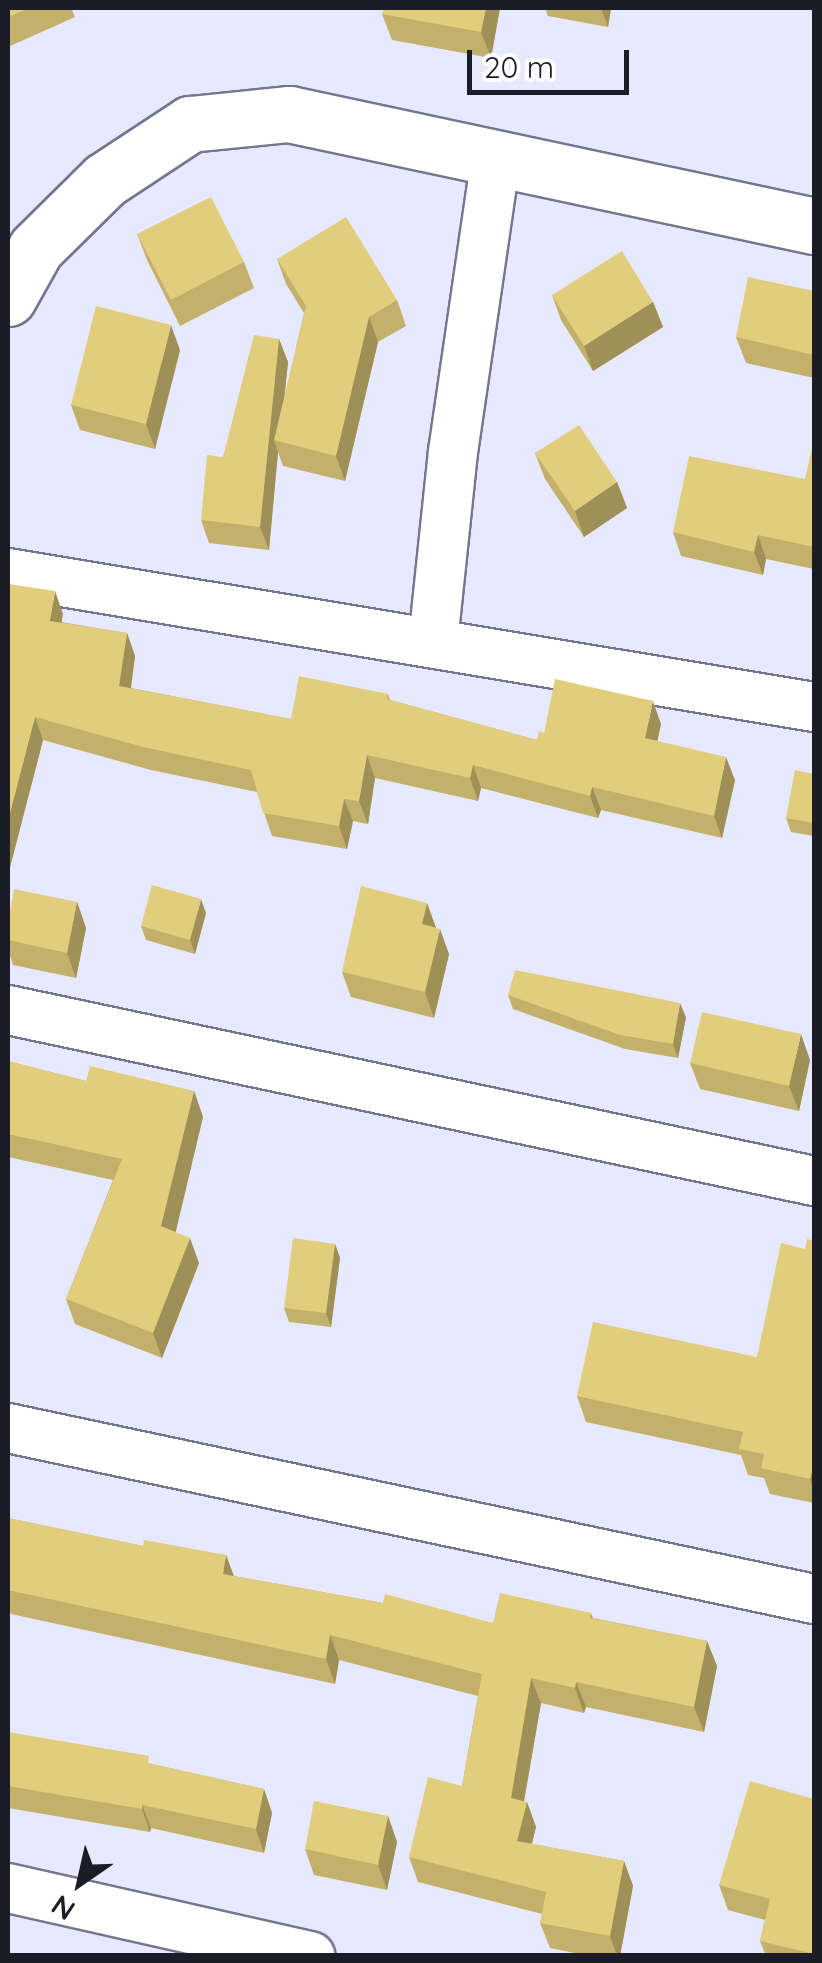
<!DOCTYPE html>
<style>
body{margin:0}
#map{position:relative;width:822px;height:1963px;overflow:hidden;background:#e6e9ff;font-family:Quicksand,sans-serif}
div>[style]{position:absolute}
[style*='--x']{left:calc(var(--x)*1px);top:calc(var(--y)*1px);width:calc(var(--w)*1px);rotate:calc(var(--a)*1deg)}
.roads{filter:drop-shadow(2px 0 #73768e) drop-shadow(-2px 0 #73768e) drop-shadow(0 2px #73768e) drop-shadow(0 -2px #73768e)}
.minor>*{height:48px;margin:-24px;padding:0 24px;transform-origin:24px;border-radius:24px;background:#fff}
.tertiary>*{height:55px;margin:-27.5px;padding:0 27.5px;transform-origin:27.5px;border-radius:27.5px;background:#fff}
.wall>*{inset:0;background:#c2b06b}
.shaded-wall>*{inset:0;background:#9e9057}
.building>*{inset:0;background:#e2cd7c}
span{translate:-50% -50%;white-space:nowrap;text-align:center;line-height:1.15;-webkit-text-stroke:9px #fff;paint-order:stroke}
.frame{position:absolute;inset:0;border:10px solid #1b1c25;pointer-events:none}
.north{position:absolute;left:30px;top:1833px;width:100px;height:100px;-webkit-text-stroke:8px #fff;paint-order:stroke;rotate:214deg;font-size:28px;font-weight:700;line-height:40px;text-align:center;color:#1b1c25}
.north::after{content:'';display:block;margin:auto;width:35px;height:45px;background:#1b1c25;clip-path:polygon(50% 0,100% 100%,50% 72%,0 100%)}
.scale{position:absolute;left:467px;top:50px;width:162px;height:45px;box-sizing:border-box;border:5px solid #1b1c25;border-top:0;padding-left:12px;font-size:30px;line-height:35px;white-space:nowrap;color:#1b1c25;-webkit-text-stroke:8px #fff;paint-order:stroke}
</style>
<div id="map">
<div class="roads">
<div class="minor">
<i style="--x:8;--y:573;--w:817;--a:9.44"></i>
<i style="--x:433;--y:642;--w:191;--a:-84"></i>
<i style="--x:453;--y:452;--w:299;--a:-81.7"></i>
<i style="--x:8;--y:1010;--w:824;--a:11.98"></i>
<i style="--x:8;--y:1428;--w:824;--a:11.98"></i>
<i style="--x:8;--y:1888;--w:310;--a:12.7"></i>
</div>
<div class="tertiary">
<i style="--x:8;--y:298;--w:57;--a:-60.8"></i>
<i style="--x:36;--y:248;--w:97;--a:-44.6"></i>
<i style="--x:105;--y:180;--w:102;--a:-33.4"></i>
<i style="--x:190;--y:124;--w:100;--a:-5.8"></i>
<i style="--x:289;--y:114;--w:537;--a:12.04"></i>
</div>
</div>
<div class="wall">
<i style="clip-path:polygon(8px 8px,71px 8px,75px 17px,8px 47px)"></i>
<i style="clip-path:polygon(500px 8px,491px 58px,392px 40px,382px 14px)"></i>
<i style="clip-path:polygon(545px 8px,611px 8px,608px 27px,548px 16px)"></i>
<i style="clip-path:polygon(137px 234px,244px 262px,254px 288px,180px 326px,147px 260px)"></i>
<i style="clip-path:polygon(277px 259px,397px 300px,406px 326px,378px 342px,345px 481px,283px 466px,278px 452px,269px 550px,209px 543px,201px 520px,223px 457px,279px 339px,288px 362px,284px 400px,304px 313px,286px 284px)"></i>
<i style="clip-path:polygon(814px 291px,814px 378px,746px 363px,736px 337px)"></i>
<i style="clip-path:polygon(552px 295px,653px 302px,663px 327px,593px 371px,561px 320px)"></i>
<i style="clip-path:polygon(180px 350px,155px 449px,80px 430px,71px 405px)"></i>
<i style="clip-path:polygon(814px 449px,814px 569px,766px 559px,763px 575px,681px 556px,673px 532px,805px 479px)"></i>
<i style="clip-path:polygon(535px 453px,617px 482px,627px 508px,584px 537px,545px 479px)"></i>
<i style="clip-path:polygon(8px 584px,63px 614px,61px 622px,127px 633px,135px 656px,131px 688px,291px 719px,388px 694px,390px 700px,537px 740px,544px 733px,661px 724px,657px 741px,735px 780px,722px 838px,601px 810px,598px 818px,481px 788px,478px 801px,375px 778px,368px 824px,353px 821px,347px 849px,272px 836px,257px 792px,151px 770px,43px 740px,8px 875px)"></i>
<i style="clip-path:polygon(814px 774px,814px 836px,791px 832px,786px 818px)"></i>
<i style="clip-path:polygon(77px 902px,86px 928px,76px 978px,13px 965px,8px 949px,8px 923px)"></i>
<i style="clip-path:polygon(427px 903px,436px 928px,449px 954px,434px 1018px,351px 997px,342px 972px)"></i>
<i style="clip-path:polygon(206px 913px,195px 954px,146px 940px,141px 926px)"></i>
<i style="clip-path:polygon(508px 995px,686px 1017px,678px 1058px,625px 1049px,513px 1009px)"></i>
<i style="clip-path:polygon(810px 1060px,799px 1111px,700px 1089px,690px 1063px)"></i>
<i style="clip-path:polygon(8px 1061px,86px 1081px,194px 1091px,203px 1117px,175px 1232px,199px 1263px,162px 1358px,75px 1324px,66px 1299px,113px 1180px,8px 1157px)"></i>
<i style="clip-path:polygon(814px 1241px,814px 1503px,770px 1494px,764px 1478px,748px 1475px,741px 1455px,586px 1422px,577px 1396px,757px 1357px,805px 1249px)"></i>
<i style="clip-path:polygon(335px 1244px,340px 1258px,331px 1327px,289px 1322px,284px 1308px)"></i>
<i style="clip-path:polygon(8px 1518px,143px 1546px,226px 1555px,234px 1576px,493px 1623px,591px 1613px,593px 1618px,707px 1641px,717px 1666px,704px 1732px,586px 1707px,584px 1713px,541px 1703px,524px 1802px,527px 1802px,536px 1827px,532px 1844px,624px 1861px,633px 1886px,620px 1956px,589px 1956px,550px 1948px,540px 1923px,542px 1914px,418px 1882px,409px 1857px,462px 1786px,478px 1696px,339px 1660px,335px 1684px,11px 1614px,8px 1605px)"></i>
<i style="clip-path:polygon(8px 1732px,264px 1789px,272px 1813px,264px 1853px,151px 1828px,150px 1832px,8px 1808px)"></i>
<i style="clip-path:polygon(814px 1799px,814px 1956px,766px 1956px,760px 1941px,765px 1920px,728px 1910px,719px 1885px)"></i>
<i style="clip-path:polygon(388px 1816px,397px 1842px,387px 1890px,314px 1875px,305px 1849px)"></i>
</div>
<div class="shaded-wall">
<i style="clip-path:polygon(486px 8px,500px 8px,491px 58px,481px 32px)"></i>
<i style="clip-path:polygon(601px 8px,611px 8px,608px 27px)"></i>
<i style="clip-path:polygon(653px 302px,663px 327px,593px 371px,584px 346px)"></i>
<i style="clip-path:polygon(369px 317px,378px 342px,345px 481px,336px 456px)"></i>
<i style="clip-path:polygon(171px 325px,180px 350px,155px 449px,146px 424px)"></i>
<i style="clip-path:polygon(279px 339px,288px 362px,280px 441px,274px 440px,278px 452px,269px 550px,260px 527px)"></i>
<i style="clip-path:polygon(617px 482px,627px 508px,584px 537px,575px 511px)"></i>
<i style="clip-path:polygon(758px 535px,766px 559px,763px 575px,754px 552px)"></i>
<i style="clip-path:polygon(55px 591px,63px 614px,58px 643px,50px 621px)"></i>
<i style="clip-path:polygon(127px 633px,135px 656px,128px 709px,119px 686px)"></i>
<i style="clip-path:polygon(653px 701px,661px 724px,653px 761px,645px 738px)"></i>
<i style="clip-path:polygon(35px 717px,43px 740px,8px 875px,8px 821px)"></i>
<i style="clip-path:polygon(367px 755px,375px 778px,368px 824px,359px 801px)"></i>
<i style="clip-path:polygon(726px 757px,735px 780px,722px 838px,714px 816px)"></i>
<i style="clip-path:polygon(473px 765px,481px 788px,478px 801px,470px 778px)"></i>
<i style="clip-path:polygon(592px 787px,601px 810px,598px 818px,590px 796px)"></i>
<i style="clip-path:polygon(344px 799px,353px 821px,347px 849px,339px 826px)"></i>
<i style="clip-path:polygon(201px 899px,206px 913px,195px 954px,190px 940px)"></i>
<i style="clip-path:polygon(77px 902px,86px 928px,76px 978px,67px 953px)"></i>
<i style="clip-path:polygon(427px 903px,436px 928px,422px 924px)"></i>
<i style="clip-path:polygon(440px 929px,449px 954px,434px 1018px,425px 992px)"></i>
<i style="clip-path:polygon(680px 1003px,686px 1017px,678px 1058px,673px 1044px)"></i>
<i style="clip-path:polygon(801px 1034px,810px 1060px,799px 1111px,789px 1086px)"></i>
<i style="clip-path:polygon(194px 1091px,203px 1117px,171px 1252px,161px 1226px)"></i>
<i style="clip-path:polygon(190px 1238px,199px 1263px,162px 1358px,153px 1333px)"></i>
<i style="clip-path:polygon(335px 1244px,340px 1258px,331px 1327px,326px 1313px)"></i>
<i style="clip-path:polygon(813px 1465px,814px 1468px,814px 1491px,810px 1479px)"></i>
<i style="clip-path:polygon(226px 1555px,235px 1580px,223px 1574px)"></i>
<i style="clip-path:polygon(330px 1635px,339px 1660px,335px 1684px,326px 1659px)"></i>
<i style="clip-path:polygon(707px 1641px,717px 1666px,704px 1732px,694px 1707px)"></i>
<i style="clip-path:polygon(531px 1678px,541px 1703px,520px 1823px,511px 1798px)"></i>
<i style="clip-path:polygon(576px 1682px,586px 1707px,584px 1713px,575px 1688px)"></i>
<i style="clip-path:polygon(264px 1789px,272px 1813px,264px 1853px,256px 1829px)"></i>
<i style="clip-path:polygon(527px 1802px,536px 1827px,526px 1866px,517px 1841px)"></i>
<i style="clip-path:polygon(142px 1805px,151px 1828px,150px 1832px,142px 1809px)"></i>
<i style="clip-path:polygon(388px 1816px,397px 1842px,387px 1890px,378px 1865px)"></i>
<i style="clip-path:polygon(624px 1861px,633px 1886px,620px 1956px,617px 1956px,610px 1936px)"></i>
</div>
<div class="building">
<i style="clip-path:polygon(8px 8px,30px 8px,8px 17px)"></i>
<i style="clip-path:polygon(384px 8px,486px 8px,481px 32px,382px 14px)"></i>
<i style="clip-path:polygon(211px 197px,244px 262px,171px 300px,137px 234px)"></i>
<i style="clip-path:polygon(346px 217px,397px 300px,369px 317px,336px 456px,274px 440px,306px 306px,277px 259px)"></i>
<i style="clip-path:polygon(622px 251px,653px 302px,584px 346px,552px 295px)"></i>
<i style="clip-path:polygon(748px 277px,814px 291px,814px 355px,736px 337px)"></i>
<i style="clip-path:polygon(96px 306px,171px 325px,146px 424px,71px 405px)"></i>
<i style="clip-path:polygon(254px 335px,279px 339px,260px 527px,201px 520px,207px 455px,223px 457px)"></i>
<i style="clip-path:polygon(579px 425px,617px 482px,575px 511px,535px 453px)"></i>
<i style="clip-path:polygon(812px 448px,814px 449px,814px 547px,758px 535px,754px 552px,673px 532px,689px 456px,805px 479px)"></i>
<i style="clip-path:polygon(8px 584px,55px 591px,50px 621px,127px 633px,119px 686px,291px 719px,299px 676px,388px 694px,387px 699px,537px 740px,539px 731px,544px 733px,555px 679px,653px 701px,645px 738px,726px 757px,714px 816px,592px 787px,590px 796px,473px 765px,470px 778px,367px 755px,359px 801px,344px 799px,339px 826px,263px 813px,251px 770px,143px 747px,35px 717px,8px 821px)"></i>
<i style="clip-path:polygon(795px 770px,814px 774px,814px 823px,786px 818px)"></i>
<i style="clip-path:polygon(152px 885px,201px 899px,190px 940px,141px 926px)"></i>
<i style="clip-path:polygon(361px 886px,427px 903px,422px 924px,440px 929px,425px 992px,342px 972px)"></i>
<i style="clip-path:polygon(14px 889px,77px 902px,67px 953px,8px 940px,8px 923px)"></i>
<i style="clip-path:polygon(515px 970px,680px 1003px,673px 1044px,620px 1035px,508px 995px)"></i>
<i style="clip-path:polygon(702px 1012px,801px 1034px,789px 1086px,690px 1063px)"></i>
<i style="clip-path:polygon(8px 1061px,86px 1081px,90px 1066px,194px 1091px,161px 1226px,190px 1238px,153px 1333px,66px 1299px,122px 1159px,8px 1134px)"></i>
<i style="clip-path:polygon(293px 1238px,335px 1244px,326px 1313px,284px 1308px)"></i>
<i style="clip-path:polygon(807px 1239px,814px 1241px,814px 1465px,810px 1479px,761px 1468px,764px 1454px,739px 1449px,743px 1432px,577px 1396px,593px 1322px,757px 1357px,781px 1243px,805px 1249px)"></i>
<i style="clip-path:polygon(8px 1518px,143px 1546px,144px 1540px,226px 1555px,223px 1574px,383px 1603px,385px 1594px,493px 1623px,500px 1593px,591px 1613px,590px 1618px,707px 1641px,694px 1707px,576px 1682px,575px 1688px,531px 1678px,511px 1798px,527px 1802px,517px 1841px,624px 1861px,610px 1936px,540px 1923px,546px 1892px,409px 1857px,428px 1777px,462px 1786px,482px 1674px,330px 1635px,326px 1659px,8px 1590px)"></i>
<i style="clip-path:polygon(8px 1732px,149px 1756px,148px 1763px,264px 1789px,256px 1829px,142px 1805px,142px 1809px,8px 1786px)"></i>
<i style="clip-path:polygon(750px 1781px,814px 1799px,814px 1954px,760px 1941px,770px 1899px,719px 1885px)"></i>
<i style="clip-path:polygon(314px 1801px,388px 1816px,378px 1865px,305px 1849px)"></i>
</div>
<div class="frame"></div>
<div class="north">N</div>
<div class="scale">20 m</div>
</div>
